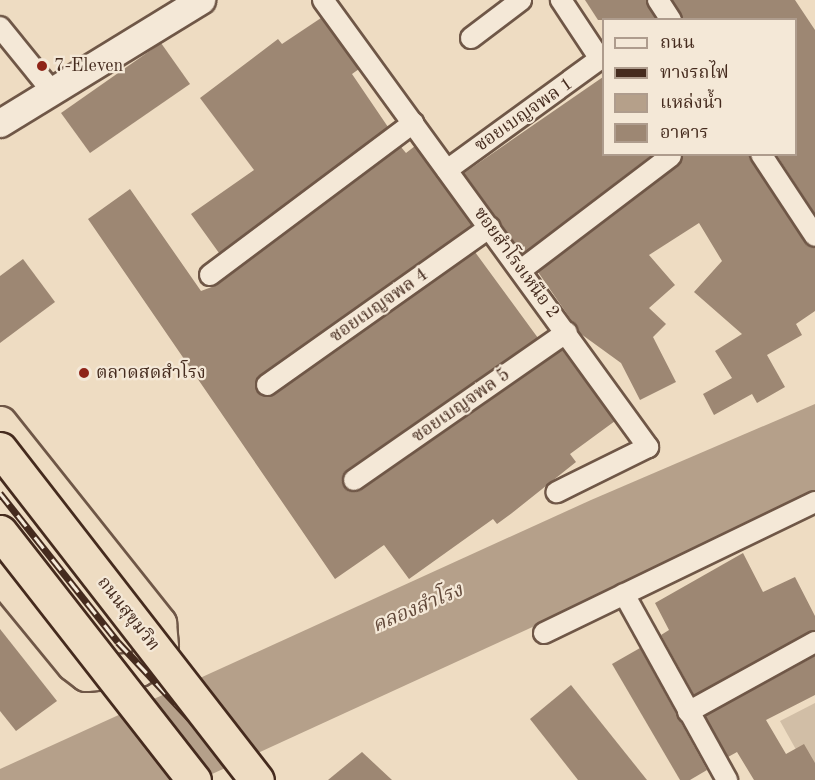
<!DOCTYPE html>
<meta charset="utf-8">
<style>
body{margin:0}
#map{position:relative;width:815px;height:780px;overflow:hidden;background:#eedcc2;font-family:"Old Standard TT","Noto Serif Thai",serif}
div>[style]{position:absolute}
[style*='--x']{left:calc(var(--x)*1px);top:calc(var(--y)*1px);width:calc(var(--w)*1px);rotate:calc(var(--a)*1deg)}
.green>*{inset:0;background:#d1bea6}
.water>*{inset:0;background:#b5a08a}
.building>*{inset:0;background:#9d8773}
.roads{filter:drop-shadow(2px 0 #6f5747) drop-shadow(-2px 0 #6f5747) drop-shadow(0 2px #6f5747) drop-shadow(0 -2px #6f5747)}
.street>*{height:20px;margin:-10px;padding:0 10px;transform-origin:10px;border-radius:10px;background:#f4e8d7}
.secondary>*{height:27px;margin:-13.5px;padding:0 13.5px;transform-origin:13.5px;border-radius:13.5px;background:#f4e8d7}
.highway>*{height:33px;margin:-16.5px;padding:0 16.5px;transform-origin:16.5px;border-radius:16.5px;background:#eedcc2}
.rail>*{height:7px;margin-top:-3.5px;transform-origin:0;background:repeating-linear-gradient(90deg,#f4e8d7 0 14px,#452b1e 0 28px);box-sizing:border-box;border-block:2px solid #452b1e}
.bridges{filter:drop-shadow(2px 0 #452b1e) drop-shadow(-2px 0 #452b1e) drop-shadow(0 2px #452b1e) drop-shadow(0 -2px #452b1e)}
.highway-bridge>*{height:33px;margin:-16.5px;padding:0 16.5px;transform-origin:16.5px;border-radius:16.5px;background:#eedcc2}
.dots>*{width:16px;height:16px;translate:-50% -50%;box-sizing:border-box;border:3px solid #f4e8d7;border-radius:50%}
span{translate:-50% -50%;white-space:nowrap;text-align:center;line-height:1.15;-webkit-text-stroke:4.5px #f4e8d7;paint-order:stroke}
.poi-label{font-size:18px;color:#452b1e}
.left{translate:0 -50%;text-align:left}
.street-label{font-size:18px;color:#452b1e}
.water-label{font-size:20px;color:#614839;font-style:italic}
.legend{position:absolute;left:602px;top:18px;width:195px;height:138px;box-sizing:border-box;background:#f4e8d7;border:2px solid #ae9c8d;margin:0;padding:8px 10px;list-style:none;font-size:18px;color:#452b1e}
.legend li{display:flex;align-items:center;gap:12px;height:30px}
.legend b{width:30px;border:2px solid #ae9c8d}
</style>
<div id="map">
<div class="green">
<i style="clip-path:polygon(815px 703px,815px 780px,813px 780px,780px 721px)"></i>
</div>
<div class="water">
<i style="clip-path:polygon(815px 404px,815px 496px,768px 519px,199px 780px,0 780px,0 769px,591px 500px)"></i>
</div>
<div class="building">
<i style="clip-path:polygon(585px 0,646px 0,656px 20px,598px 20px)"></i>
<i style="clip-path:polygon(672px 0,795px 0,815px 30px,815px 214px,776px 154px,795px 154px,795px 20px,683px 20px)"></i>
<i style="clip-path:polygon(321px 18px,359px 69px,352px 74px,388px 127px,219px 253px,191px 214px,254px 170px,200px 98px,278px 39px,282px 44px)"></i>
<i style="clip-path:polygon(161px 43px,190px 84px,90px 153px,61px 113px)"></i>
<i style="clip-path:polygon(603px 77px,603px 154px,653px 154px,525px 252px,521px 251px,464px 173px)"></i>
<i style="clip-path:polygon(415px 146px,472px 225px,260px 375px,255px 386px,258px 392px,268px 397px,274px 395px,475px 252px,538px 338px,347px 470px,342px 480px,345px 487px,354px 492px,361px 490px,562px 350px,615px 421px,570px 454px,576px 462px,512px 513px,497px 524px,493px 519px,409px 579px,384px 545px,335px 579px,88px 219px,130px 189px,201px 291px,217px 285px,401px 147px,406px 153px)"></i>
<i style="clip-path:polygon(683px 154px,749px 154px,805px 243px,815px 248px,815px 311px,796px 324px,802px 335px,767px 355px,785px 387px,757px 403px,752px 394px,714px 415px,703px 394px,732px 378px,715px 351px,742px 334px,694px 292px,722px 261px,699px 223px,649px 255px,675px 285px,649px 308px,666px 324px,653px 337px,676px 382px,640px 400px,621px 363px,581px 334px,538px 272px,678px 166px)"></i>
<i style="clip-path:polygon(23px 259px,55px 302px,0 343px,0 276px)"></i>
<i style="clip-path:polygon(743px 553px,763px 592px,795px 577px,815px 616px,815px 630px,694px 695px,661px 635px,669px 630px,655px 603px)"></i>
<i style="clip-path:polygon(0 629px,57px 701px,16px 731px,0 711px)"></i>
<i style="clip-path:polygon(640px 648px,707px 770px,690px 780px,680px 780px,612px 664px)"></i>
<i style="clip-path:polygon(815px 656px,815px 695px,766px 720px,786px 754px,804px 744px,815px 763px,815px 780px,754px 780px,737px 752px,728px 757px,705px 716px)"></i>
<i style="clip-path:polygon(571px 685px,647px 780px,578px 780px,530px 719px)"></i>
<i style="clip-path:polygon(362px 752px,392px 780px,328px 780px)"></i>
</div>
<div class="roads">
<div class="street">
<i style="--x:323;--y:0;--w:553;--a:53.98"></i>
<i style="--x:648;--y:447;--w:102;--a:153.7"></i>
<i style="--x:658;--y:0;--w:24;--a:57"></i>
<i style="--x:0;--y:27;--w:81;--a:51"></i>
<i style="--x:471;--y:38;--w:63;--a:-37.2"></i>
<i style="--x:761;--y:154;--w:98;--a:56.6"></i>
<i style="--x:447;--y:170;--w:189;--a:-36"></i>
<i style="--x:600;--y:59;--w:71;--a:-123.5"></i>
<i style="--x:521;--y:270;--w:188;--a:-37.2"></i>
<i style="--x:210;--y:275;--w:254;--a:-36.8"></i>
<i style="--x:267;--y:385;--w:273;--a:-35.3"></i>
<i style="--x:354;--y:480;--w:259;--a:-34.8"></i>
<i style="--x:624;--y:594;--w:213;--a:61"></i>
<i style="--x:544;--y:633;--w:301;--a:-25.8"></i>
<i style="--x:688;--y:712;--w:145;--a:-28.9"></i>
</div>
<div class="secondary">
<i style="--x:0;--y:123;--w:236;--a:-31.5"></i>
</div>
<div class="highway">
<i style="--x:0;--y:423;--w:256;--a:51.5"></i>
<i style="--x:159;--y:623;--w:24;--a:85"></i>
<i style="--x:161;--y:647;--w:31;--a:135"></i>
<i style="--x:139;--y:669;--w:53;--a:174.6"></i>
<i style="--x:86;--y:674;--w:16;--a:-142"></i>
<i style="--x:73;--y:664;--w:115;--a:-129.4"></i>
</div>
</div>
<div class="rail">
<i style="--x:0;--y:493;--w:190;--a:51.6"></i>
<i style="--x:118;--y:642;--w:189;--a:46.9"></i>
<i style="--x:0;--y:523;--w:189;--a:53.2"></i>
<i style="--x:113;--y:674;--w:129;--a:55.4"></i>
</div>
<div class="bridges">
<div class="highway-bridge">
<i style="--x:0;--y:449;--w:419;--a:52.2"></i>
<i style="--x:0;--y:532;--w:315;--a:52"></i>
</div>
</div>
<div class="dots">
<i style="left:42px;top:66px;background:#8f2418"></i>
<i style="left:84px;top:373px;background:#8f2418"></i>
</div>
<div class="poi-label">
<span class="left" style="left:54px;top:66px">7-Eleven</span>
<span class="left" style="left:96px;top:373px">ตลาดสดสำโรง</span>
</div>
<div class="street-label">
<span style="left:524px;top:115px;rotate:-35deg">ซอยเบญจพล 1</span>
<span style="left:516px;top:263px;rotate:54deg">ซอยสำโรงเหนือ 2</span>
<span style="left:379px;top:306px;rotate:-35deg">ซอยเบญจพล 4</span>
<span style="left:461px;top:406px;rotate:-35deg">ซอยเบญจพล 5</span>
<span style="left:128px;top:614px;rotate:52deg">ถนนสุขุมวิท</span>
</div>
<div class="water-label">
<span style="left:418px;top:609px;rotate:-23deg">คลองสำโรง</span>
</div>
<ul class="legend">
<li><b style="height:8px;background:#f4e8d7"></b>ถนน</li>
<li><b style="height:8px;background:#452b1e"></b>ทางรถไฟ</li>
<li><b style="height:16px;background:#b5a08a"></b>แหล่งน้ำ</li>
<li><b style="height:16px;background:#9d8773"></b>อาคาร</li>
</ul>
</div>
